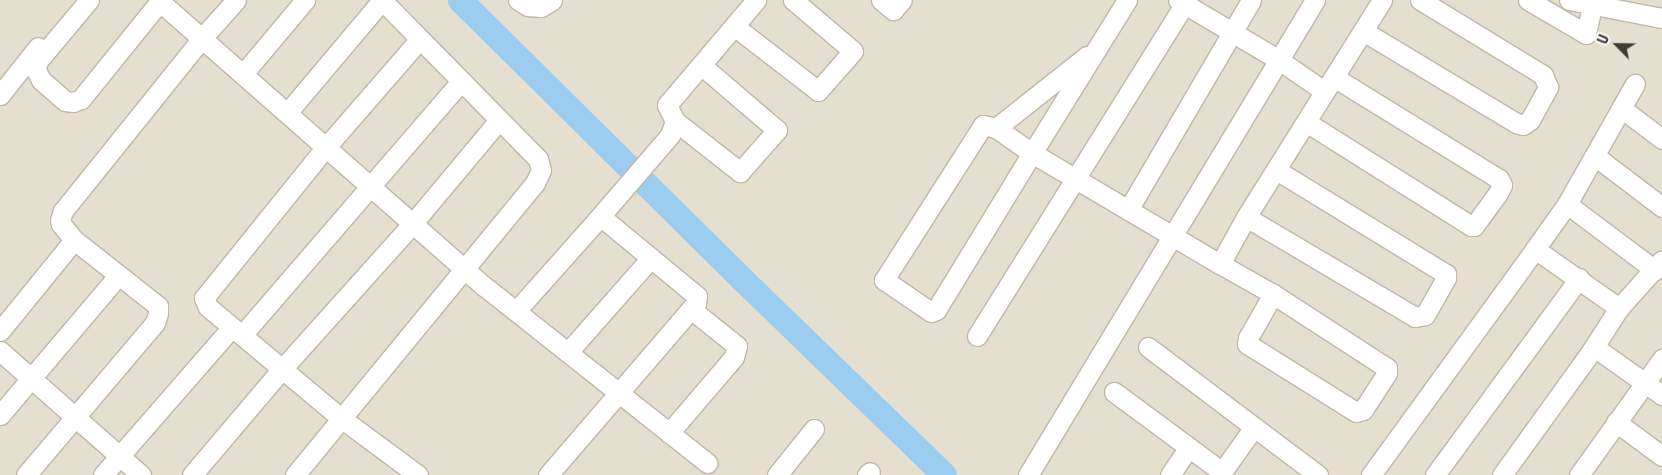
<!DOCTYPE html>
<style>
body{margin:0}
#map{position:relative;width:1662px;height:475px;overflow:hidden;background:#f1ede2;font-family:"Asap Condensed",sans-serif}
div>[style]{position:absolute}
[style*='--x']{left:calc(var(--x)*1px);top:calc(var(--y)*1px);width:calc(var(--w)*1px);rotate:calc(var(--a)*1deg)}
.residential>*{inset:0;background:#e5dfd0}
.river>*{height:25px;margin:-12.5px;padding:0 12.5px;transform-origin:12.5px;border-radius:12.5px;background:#9bcdf1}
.roads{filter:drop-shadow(1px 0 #c0b7a7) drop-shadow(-1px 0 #c0b7a7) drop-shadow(0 1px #c0b7a7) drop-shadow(0 -1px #c0b7a7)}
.minor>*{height:19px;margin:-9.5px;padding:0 9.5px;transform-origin:9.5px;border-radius:9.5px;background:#fff}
span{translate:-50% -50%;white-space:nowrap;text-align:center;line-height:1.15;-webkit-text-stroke:5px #fff;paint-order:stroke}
.north{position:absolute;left:1592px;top:20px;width:50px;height:50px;-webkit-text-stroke:4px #fff;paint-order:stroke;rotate:293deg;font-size:14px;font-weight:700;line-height:20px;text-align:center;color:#433c32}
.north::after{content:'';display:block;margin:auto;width:18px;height:22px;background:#433c32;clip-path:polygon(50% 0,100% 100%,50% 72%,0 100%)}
</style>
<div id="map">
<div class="residential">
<i style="clip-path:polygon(0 0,1662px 0,1662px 475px,0 475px)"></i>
</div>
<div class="river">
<i style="--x:460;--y:0;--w:397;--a:44.7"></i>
<i style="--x:742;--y:279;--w:281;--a:44.1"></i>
</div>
<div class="roads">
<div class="minor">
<i style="--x:89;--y:0;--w:81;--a:130"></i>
<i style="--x:37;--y:62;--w:8;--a:97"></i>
<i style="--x:36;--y:70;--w:11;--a:63"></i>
<i style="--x:41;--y:80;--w:32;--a:41"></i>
<i style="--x:65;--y:101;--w:8;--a:7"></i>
<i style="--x:73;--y:102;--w:9;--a:-21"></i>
<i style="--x:81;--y:99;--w:127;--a:-51.1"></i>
<i style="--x:158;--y:0;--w:434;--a:41.3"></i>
<i style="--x:484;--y:286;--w:285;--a:38.4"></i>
<i style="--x:518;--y:0;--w:12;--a:31"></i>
<i style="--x:528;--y:6;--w:13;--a:4"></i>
<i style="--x:541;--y:7;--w:13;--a:-32"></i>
<i style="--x:881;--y:0;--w:16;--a:40"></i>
<i style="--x:893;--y:10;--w:13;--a:-48"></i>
<i style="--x:1127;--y:0;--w:180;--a:121.8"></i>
<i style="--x:1032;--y:153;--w:218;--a:30.6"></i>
<i style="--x:1220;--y:264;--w:54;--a:-61"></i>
<i style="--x:1246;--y:217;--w:256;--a:-57.9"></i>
<i style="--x:1178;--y:0;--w:117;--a:30.7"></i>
<i style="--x:1279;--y:60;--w:55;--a:34.6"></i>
<i style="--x:1528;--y:0;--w:67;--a:30.4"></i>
<i style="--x:1586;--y:34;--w:30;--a:-78"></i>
<i style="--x:1569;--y:0;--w:95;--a:11"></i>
<i style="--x:734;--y:26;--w:106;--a:37.7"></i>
<i style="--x:818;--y:91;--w:53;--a:-48.8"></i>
<i style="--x:853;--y:51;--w:79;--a:-139.6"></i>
<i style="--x:1363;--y:31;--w:179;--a:31"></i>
<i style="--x:1516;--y:123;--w:7;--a:16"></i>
<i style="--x:1523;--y:125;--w:9;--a:-36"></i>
<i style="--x:1530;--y:120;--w:38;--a:-61"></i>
<i style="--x:1548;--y:87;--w:13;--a:-113"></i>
<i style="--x:1543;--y:75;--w:144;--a:-148.6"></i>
<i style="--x:243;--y:74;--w:97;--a:-50"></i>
<i style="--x:0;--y:95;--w:61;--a:-51.6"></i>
<i style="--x:1621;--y:108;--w:51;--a:37.1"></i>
<i style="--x:287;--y:113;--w:148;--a:-49.9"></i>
<i style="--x:675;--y:121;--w:83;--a:38.1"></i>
<i style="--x:740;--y:172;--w:56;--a:-48.6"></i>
<i style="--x:777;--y:130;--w:100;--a:-139.5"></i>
<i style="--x:1306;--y:122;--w:195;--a:32.2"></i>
<i style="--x:1471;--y:226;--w:3;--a:0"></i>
<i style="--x:1474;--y:226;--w:41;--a:-54"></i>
<i style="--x:1498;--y:193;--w:9;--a:-63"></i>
<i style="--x:1502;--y:185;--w:7;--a:-117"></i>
<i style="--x:1499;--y:179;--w:194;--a:-148.3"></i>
<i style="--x:983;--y:125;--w:13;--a:13"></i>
<i style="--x:996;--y:128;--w:44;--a:34.8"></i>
<i style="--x:1032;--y:153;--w:184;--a:121.4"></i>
<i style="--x:936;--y:310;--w:5;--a:158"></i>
<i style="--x:931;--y:312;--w:57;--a:-145.8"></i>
<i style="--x:884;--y:280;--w:184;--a:-57.4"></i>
<i style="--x:996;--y:128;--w:116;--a:-38.4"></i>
<i style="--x:1595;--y:156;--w:84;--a:37.3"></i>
<i style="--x:1567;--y:204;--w:110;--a:36.9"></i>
<i style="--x:1128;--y:210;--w:243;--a:-59.6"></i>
<i style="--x:1246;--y:217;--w:196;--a:30.6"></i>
<i style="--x:1415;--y:317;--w:10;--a:-11"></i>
<i style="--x:1425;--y:315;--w:43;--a:-60.4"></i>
<i style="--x:1446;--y:278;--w:4;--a:-90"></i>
<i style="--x:1446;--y:274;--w:199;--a:-148.5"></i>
<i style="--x:597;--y:220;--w:112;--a:-49.3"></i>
<i style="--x:670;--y:135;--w:15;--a:-70"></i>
<i style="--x:675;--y:121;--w:18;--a:-117"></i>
<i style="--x:667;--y:105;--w:138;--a:-49.7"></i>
<i style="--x:1535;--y:249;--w:55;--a:-54.6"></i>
<i style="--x:1567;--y:204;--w:138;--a:-60.5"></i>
<i style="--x:1220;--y:264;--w:61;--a:29.5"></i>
<i style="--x:1273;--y:294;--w:136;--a:33"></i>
<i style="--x:1387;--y:368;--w:5;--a:90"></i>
<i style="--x:1387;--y:373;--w:44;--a:123"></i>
<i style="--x:1363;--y:410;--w:7;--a:164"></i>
<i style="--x:1356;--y:412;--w:128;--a:-148"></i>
<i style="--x:1247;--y:344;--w:6;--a:-81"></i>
<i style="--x:1248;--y:338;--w:51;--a:-60.4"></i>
<i style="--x:516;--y:311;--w:122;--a:-48.3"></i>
<i style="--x:597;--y:220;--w:8;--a:0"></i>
<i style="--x:605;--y:220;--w:119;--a:39.6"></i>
<i style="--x:697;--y:296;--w:7;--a:98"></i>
<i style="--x:696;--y:303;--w:227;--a:130.7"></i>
<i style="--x:0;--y:331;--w:117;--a:-50.9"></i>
<i style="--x:242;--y:335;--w:335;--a:-49.2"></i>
<i style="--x:977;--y:336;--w:396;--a:-58"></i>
<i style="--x:1148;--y:347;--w:213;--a:37"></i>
<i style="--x:1592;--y:350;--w:5;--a:-11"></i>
<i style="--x:1597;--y:349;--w:80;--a:35.3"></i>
<i style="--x:0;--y:351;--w:188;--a:41.3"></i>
<i style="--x:568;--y:352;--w:125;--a:-48.6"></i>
<i style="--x:1114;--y:392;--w:134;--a:36.5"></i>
<i style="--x:1222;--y:472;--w:55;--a:-54.6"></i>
<i style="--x:0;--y:415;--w:182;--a:-49.7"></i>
<i style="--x:1616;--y:422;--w:57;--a:36.5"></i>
<i style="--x:669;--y:433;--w:100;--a:-49.5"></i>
<i style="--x:734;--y:357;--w:11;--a:-75"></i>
<i style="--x:737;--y:346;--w:59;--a:-141.2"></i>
<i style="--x:26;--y:475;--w:199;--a:-49.7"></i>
<i style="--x:155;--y:323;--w:10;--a:-73"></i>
<i style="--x:158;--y:313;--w:7;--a:-90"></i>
<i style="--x:158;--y:306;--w:107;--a:-141.8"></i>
<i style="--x:74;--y:240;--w:21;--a:-129"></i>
<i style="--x:61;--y:224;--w:4;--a:-104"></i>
<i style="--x:60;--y:220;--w:9;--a:-72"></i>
<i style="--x:63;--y:211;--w:222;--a:-51.2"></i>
<i style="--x:202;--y:38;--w:51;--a:-48.2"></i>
<i style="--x:103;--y:475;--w:196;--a:-48.9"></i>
<i style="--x:192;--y:475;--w:139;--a:-49.7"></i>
<i style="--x:282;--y:369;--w:196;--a:-48.1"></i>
<i style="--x:413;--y:223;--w:134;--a:-50.1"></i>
<i style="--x:295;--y:475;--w:378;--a:-50.6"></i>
<i style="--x:535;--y:183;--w:14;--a:-65"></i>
<i style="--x:541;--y:170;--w:11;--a:-105"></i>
<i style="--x:538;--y:159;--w:223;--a:-134.5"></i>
<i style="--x:418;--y:475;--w:94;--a:-143.6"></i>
<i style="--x:342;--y:419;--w:175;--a:-140.1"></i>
<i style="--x:208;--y:307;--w:10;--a:-114"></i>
<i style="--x:204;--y:298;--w:194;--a:-51.1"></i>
<i style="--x:326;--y:147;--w:143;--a:-49"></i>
<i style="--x:777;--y:475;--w:59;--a:-51.2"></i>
<i style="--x:867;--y:475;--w:4;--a:-45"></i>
<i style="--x:1028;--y:475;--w:555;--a:-58.86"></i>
<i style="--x:1170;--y:475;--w:32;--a:-56"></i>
<i style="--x:1371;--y:475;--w:279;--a:-54"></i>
<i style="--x:1535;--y:249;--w:103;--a:35.1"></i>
<i style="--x:1435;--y:475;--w:244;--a:-53.8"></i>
<i style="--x:1502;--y:475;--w:154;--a:-54.2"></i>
<i style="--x:1592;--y:350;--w:50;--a:-57.3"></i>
<i style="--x:1619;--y:308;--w:64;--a:-48.1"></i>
<i style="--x:1579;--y:475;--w:143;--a:-54.4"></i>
</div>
</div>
<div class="north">U</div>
</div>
